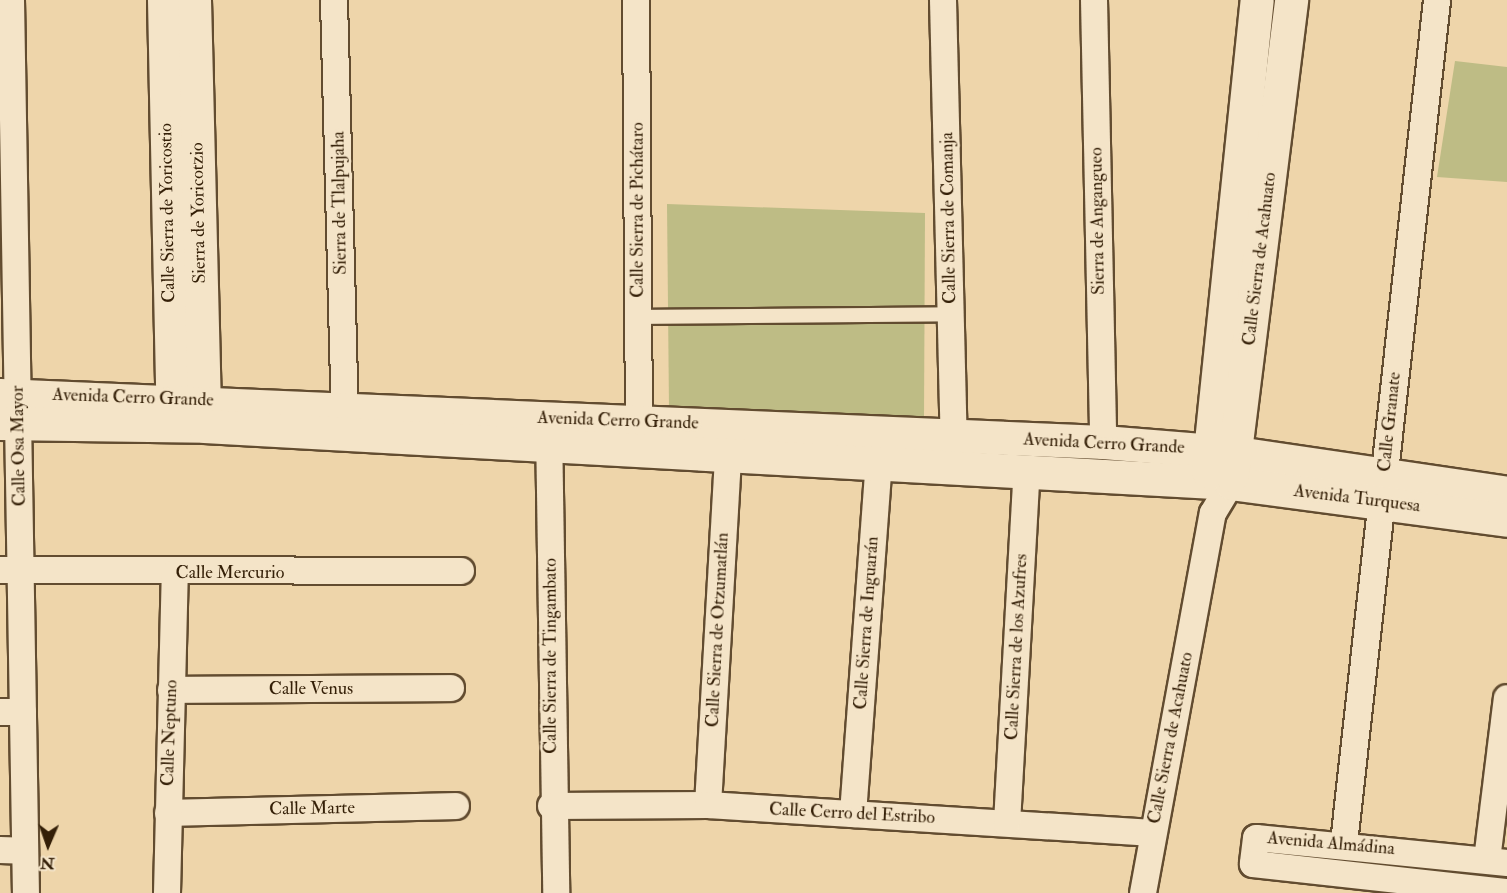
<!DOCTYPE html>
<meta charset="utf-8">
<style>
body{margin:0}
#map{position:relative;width:1507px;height:893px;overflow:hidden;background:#eed5aa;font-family:"IM FELL Double Pica",serif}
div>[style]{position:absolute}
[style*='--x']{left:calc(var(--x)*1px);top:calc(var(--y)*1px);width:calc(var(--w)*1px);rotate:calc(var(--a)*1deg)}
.green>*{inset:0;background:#bebc85}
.roads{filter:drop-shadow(2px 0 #624c30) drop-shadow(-2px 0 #624c30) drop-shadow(0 2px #624c30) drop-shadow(0 -2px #624c30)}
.lane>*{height:14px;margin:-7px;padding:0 7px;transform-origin:7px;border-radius:7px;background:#f4e4c8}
.street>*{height:26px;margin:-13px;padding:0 13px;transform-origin:13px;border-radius:13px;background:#f4e4c8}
.secondary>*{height:33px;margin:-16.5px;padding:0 16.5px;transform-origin:16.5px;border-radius:16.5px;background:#f4e4c8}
span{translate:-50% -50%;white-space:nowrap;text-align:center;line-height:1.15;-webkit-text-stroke:5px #f4e4c8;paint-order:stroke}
.street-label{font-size:18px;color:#341f07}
.north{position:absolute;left:18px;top:815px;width:60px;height:60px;-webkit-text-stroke:4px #f4e4c8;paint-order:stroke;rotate:182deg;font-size:16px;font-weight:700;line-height:24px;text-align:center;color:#341f07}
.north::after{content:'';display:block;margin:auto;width:21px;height:27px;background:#341f07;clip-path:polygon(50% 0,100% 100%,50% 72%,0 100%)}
</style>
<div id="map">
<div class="green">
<i style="clip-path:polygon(1455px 61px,1507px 67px,1507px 182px,1437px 177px)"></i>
<i style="clip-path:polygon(667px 204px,925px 213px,924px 417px,669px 408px)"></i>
</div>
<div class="roads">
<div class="lane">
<i style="--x:638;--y:317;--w:313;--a:-0.5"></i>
</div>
<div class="street">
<i style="--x:11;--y:0;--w:893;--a:89.04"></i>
<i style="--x:334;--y:0;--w:407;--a:88.5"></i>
<i style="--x:636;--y:0;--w:421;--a:89.6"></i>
<i style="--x:943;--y:0;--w:436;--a:88.6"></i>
<i style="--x:1094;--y:0;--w:442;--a:88.8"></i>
<i style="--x:549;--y:428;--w:465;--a:89.1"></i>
<i style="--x:0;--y:570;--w:461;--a:0.1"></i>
<i style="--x:171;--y:690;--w:280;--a:-0.4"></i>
<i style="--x:0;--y:712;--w:23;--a:0"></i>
<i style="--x:708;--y:805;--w:351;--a:-86.7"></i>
<i style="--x:551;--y:806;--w:157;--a:-0.4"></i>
<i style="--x:708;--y:805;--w:446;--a:3.6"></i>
<i style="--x:168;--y:813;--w:288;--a:-1.4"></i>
<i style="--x:853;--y:814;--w:369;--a:-85.8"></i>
<i style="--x:1007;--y:823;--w:354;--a:-86.8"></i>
<i style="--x:1344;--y:843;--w:848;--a:-83.7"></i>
<i style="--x:0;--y:850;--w:24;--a:2"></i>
<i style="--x:1487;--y:860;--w:163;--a:-83"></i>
<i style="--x:1507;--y:863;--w:252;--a:-174.3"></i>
<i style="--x:1256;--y:838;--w:26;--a:97"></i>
<i style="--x:1253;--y:864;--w:256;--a:6.3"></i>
<i style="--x:167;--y:893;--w:320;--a:-88.6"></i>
<i style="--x:1143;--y:893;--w:386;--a:-79.6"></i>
<i style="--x:1213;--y:513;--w:35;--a:-59"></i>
</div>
<div class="secondary">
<i style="--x:164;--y:0;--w:421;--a:88.8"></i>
<i style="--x:194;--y:0;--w:422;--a:88.6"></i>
<i style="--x:0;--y:395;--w:1104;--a:2.44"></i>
<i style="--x:1103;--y:442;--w:134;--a:4.7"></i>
<i style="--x:1237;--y:453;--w:273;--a:8.4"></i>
<i style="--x:0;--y:423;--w:204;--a:0.8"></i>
<i style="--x:204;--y:426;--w:1029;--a:3.18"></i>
<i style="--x:1231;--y:483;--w:278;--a:7.6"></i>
<i style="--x:1208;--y:471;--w:474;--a:-84.1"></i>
<i style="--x:1232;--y:475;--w:479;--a:-82.9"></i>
</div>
</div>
<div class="street-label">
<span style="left:340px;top:203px;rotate:-91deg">Sierra de Tlalpujaha</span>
<span style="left:638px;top:210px;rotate:-90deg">Calle Sierra de Pichátaro</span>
<span style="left:168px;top:213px;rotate:-91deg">Calle Sierra de Yoricostio</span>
<span style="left:199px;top:213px;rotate:-91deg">Sierra de Yoricotzio</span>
<span style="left:949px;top:218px;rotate:-91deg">Calle Sierra de Comanja</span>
<span style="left:1098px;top:221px;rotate:-91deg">Sierra de Angangueo</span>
<span style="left:1260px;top:259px;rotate:-83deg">Calle Sierra de Acahuato</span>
<span style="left:133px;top:398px;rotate:2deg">Avenida Cerro Grande</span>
<span style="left:618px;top:421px;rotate:2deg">Avenida Cerro Grande</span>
<span style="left:1390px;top:422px;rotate:-84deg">Calle Granate</span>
<span style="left:1104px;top:444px;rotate:3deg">Avenida Cerro Grande</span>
<span style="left:19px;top:446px;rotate:-91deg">Calle Osa Mayor</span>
<span style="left:1357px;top:499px;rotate:7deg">Avenida Turquesa</span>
<span style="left:230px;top:573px">Calle Mercurio</span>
<span style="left:867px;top:623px;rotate:-86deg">Calle Sierra de Inguarán</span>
<span style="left:718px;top:630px;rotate:-87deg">Calle Sierra de Otzumatlán</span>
<span style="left:1017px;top:647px;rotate:-87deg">Calle Sierra de los Azufres</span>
<span style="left:551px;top:656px;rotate:-90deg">Calle Sierra de Tingambato</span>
<span style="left:311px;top:689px">Calle Venus</span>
<span style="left:170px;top:733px;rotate:-88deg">Calle Neptuno</span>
<span style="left:1171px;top:738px;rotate:-79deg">Calle Sierra de Acahuato</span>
<span style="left:312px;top:809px;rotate:-1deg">Calle Marte</span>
<span style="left:852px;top:814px;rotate:3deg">Calle Cerro del Estribo</span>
<span style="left:1331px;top:844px;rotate:5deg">Avenida Almádina</span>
</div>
<div class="north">N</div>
</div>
